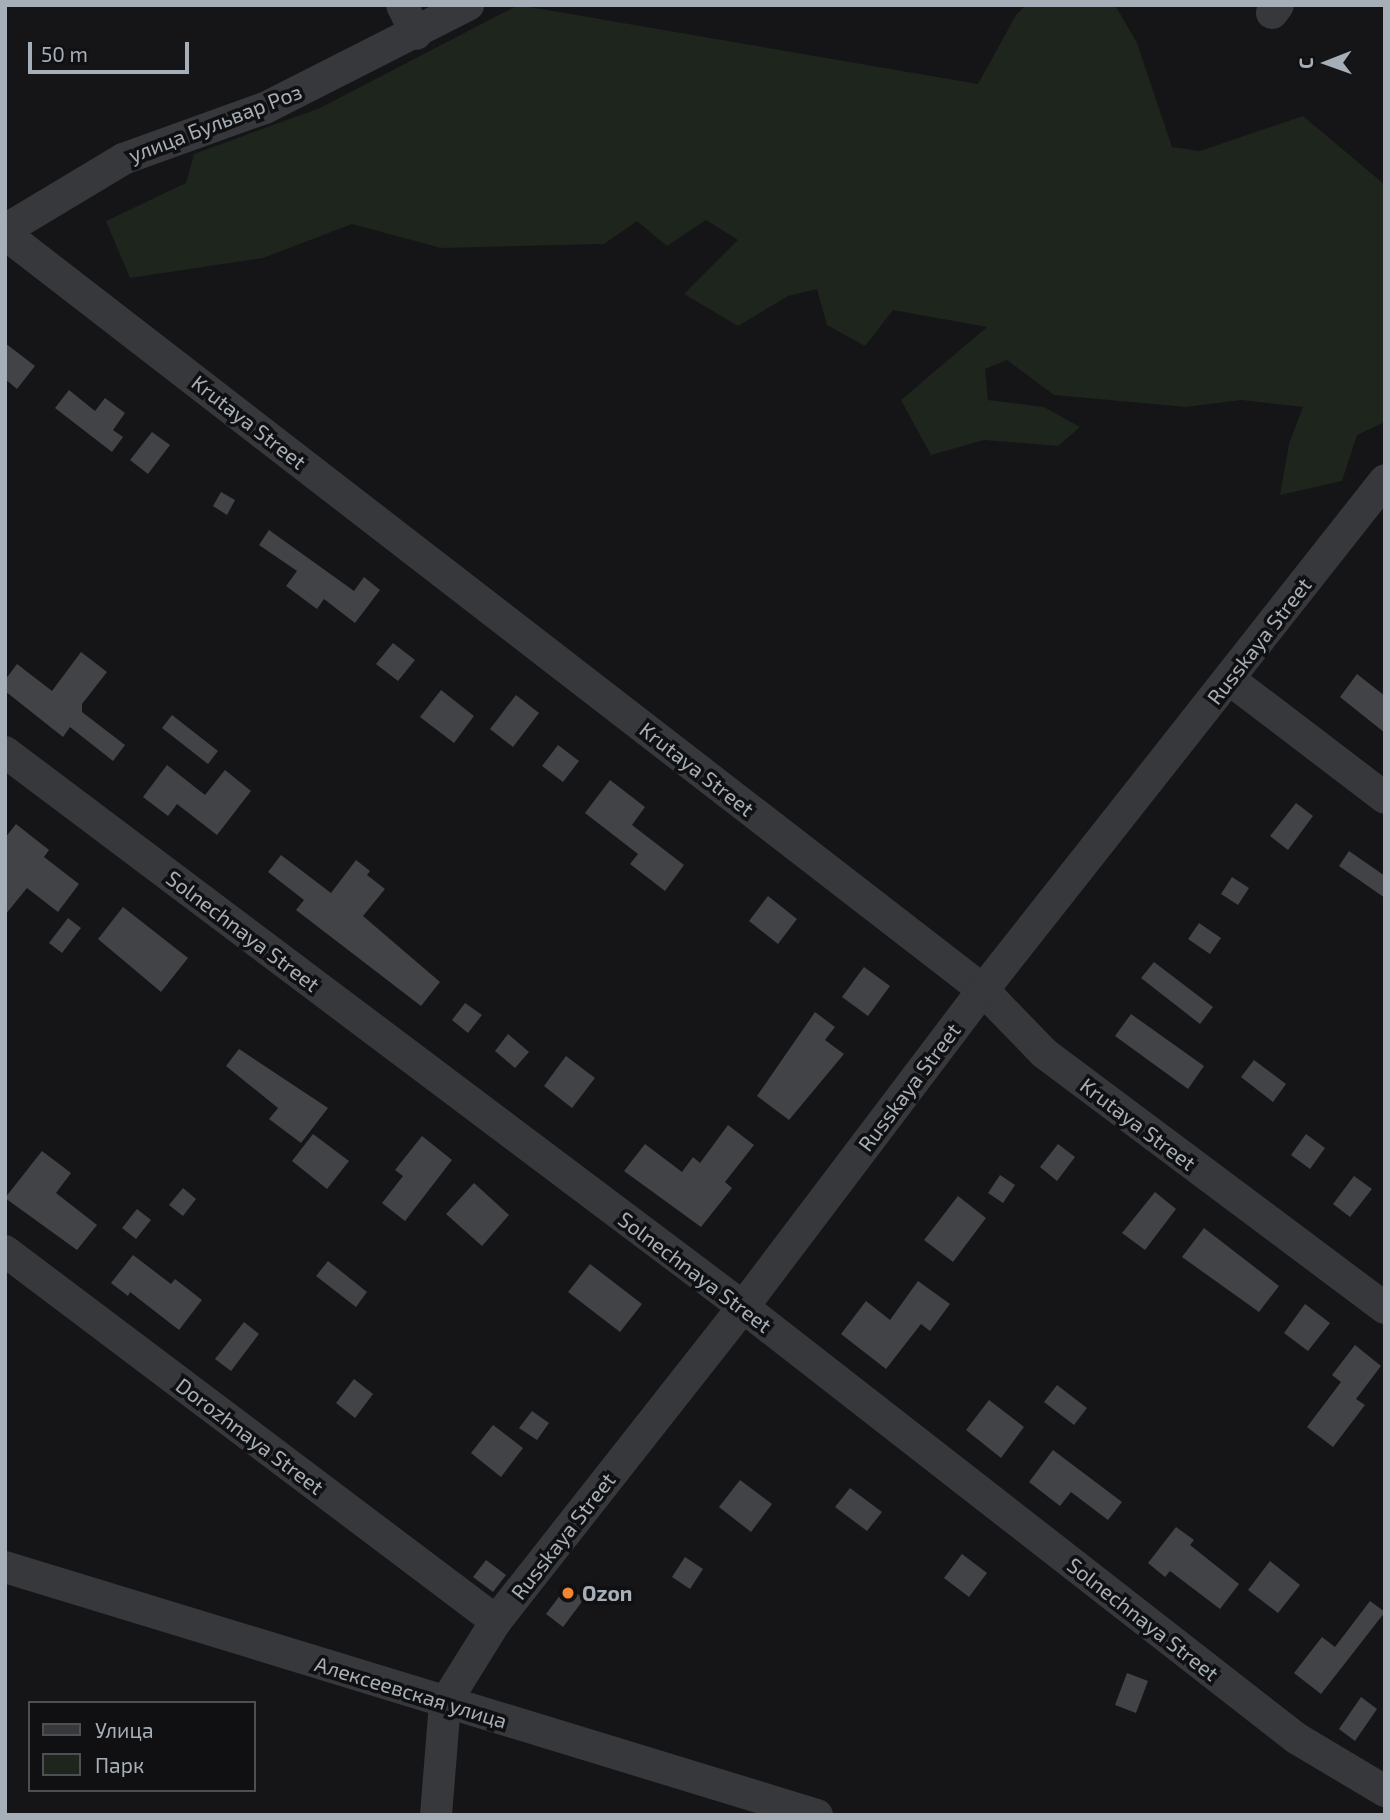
<!DOCTYPE html>
<meta charset="utf-8">
<style>
body{margin:0}
#map{position:relative;width:1390px;height:1820px;overflow:hidden;background:#151517;font-family:"Exo 2",sans-serif}
div>[style]{position:absolute}
[style*='--x']{left:calc(var(--x)*1px);top:calc(var(--y)*1px);width:calc(var(--w)*1px);rotate:calc(var(--a)*1deg)}
.green>*{inset:0;background:#1d251d}
.building>*{inset:0;background:#414347}
.minor>*{height:32px;margin:-16px;padding:0 16px;transform-origin:16px;border-radius:16px;background:#36383c}
.dots>*{width:19px;height:19px;translate:-50% -50%;box-sizing:border-box;border:4px solid #101012;border-radius:50%}
span{translate:-50% -50%;white-space:nowrap;text-align:center;line-height:1.15;-webkit-text-stroke:7px #101012;paint-order:stroke}
.street-label{font-size:21px;color:#a6afb7}
.poi-label{font-size:21px;color:#a6afb7;font-weight:700}
.left{translate:0 -50%;text-align:left}
.frame{position:absolute;inset:0;border:7px solid #a6afb7;pointer-events:none}
.legend{position:absolute;left:28px;top:1701px;width:228px;height:91px;box-sizing:border-box;background:#101012;border:2px solid #4c5054;margin:0;padding:9px 12px;list-style:none;font-size:21px;color:#a6afb7}
.legend li{display:flex;align-items:center;gap:14px;height:35px}
.legend b{width:35px;border:2px solid #4c5054}
.north{position:absolute;left:1292px;top:28px;width:70px;height:70px;-webkit-text-stroke:5px #101012;paint-order:stroke;rotate:269deg;font-size:19px;font-weight:700;line-height:28px;text-align:center;color:#a6afb7}
.north::after{content:'';display:block;margin:auto;width:24px;height:32px;background:#a6afb7;clip-path:polygon(50% 0,100% 100%,50% 72%,0 100%)}
.scale{position:absolute;left:28px;top:42px;width:161px;height:32px;box-sizing:border-box;border:4px solid #a6afb7;border-top:0;padding-left:9px;font-size:21px;line-height:24px;white-space:nowrap;color:#a6afb7;-webkit-text-stroke:5px #101012;paint-order:stroke}
</style>
<div id="map">
<div class="green">
<i style="clip-path:polygon(518px 5px,978px 84px,1016px 15px,1026px 5px,1115px 5px,1137px 43px,1172px 147px,1200px 151px,1303px 116px,1385px 185px,1385px 422px,1357px 435px,1342px 481px,1280px 495px,1289px 444px,1303px 407px,1241px 400px,1186px 407px,1054px 395px,1007px 360px,985px 369px,988px 400px,1044px 407px,1080px 427px,1058px 446px,984px 440px,931px 455px,901px 400px,987px 327px,893px 310px,865px 346px,827px 325px,817px 289px,788px 296px,738px 326px,684px 294px,738px 240px,706px 220px,667px 246px,637px 221px,604px 244px,441px 248px,352px 224px,263px 258px,130px 278px,106px 221px,186px 183px,194px 154px,320px 108px)"></i>
</div>
<div class="building">
<i style="clip-path:polygon(5px 343px,35px 366px,17px 389px,5px 379px)"></i>
<i style="clip-path:polygon(69px 390px,95px 411px,105px 398px,125px 413px,113px 430px,123px 437px,112px 452px,55px 408px)"></i>
<i style="clip-path:polygon(152px 432px,170px 445px,148px 474px,130px 460px)"></i>
<i style="clip-path:polygon(221px 492px,235px 500px,227px 515px,213px 506px)"></i>
<i style="clip-path:polygon(269px 530px,354px 591px,364px 577px,380px 590px,355px 623px,324px 599px,317px 609px,286px 586px,297px 571px,259px 545px)"></i>
<i style="clip-path:polygon(393px 643px,415px 660px,398px 681px,376px 664px)"></i>
<i style="clip-path:polygon(81px 652px,107px 672px,82px 704px,82px 712px,125px 745px,113px 761px,70px 727px,63px 737px,5px 691px,5px 680px,17px 664px,52px 691px)"></i>
<i style="clip-path:polygon(1357px 674px,1385px 696px,1385px 733px,1340px 697px)"></i>
<i style="clip-path:polygon(441px 690px,474px 716px,454px 743px,420px 717px)"></i>
<i style="clip-path:polygon(516px 695px,539px 713px,513px 747px,490px 729px)"></i>
<i style="clip-path:polygon(172px 715px,218px 751px,208px 764px,162px 728px)"></i>
<i style="clip-path:polygon(558px 745px,579px 761px,563px 782px,542px 766px)"></i>
<i style="clip-path:polygon(167px 765px,205px 795px,225px 770px,251px 791px,217px 835px,177px 804px,168px 816px,143px 797px)"></i>
<i style="clip-path:polygon(610px 780px,645px 807px,632px 825px,684px 865px,665px 891px,630px 864px,638px 854px,585px 813px)"></i>
<i style="clip-path:polygon(1296px 803px,1313px 816px,1288px 850px,1270px 836px)"></i>
<i style="clip-path:polygon(16px 824px,49px 850px,44px 857px,79px 884px,58px 912px,27px 888px,5px 915px,5px 838px)"></i>
<i style="clip-path:polygon(1349px 851px,1385px 876px,1385px 898px,1339px 866px)"></i>
<i style="clip-path:polygon(281px 855px,331px 893px,356px 860px,370px 871px,367px 875px,385px 889px,363px 916px,440px 982px,421px 1006px,296px 910px,304px 900px,268px 872px)"></i>
<i style="clip-path:polygon(1232px 877px,1249px 888px,1238px 905px,1221px 894px)"></i>
<i style="clip-path:polygon(768px 896px,797px 919px,778px 944px,749px 921px)"></i>
<i style="clip-path:polygon(123px 907px,188px 958px,161px 992px,98px 939px)"></i>
<i style="clip-path:polygon(68px 918px,81px 928px,62px 953px,49px 943px)"></i>
<i style="clip-path:polygon(1199px 923px,1221px 938px,1210px 954px,1188px 939px)"></i>
<i style="clip-path:polygon(1154px 962px,1213px 1007px,1200px 1024px,1141px 978px)"></i>
<i style="clip-path:polygon(864px 967px,890px 986px,868px 1016px,842px 997px)"></i>
<i style="clip-path:polygon(465px 1003px,482px 1015px,468px 1033px,452px 1020px)"></i>
<i style="clip-path:polygon(815px 1012px,835px 1027px,825px 1040px,844px 1054px,789px 1120px,757px 1096px)"></i>
<i style="clip-path:polygon(1131px 1014px,1204px 1066px,1188px 1089px,1115px 1036px)"></i>
<i style="clip-path:polygon(508px 1034px,529px 1052px,515px 1068px,495px 1051px)"></i>
<i style="clip-path:polygon(239px 1049px,328px 1108px,301px 1143px,269px 1119px,278px 1108px,226px 1066px)"></i>
<i style="clip-path:polygon(566px 1056px,595px 1078px,572px 1108px,544px 1086px)"></i>
<i style="clip-path:polygon(1254px 1060px,1286px 1084px,1273px 1102px,1241px 1077px)"></i>
<i style="clip-path:polygon(728px 1125px,754px 1145px,725px 1182px,732px 1188px,701px 1227px,624px 1171px,645px 1144px,682px 1172px,693px 1157px,700px 1163px)"></i>
<i style="clip-path:polygon(313px 1134px,349px 1161px,327px 1189px,292px 1161px)"></i>
<i style="clip-path:polygon(1306px 1134px,1325px 1148px,1310px 1169px,1291px 1155px)"></i>
<i style="clip-path:polygon(422px 1136px,452px 1160px,405px 1221px,382px 1203px,403px 1176px,395px 1170px)"></i>
<i style="clip-path:polygon(1058px 1144px,1075px 1157px,1057px 1181px,1040px 1167px)"></i>
<i style="clip-path:polygon(42px 1151px,71px 1173px,56px 1193px,97px 1225px,77px 1250px,5px 1198px)"></i>
<i style="clip-path:polygon(1000px 1175px,1015px 1185px,1003px 1203px,988px 1193px)"></i>
<i style="clip-path:polygon(1354px 1176px,1372px 1189px,1350px 1217px,1333px 1204px)"></i>
<i style="clip-path:polygon(474px 1183px,509px 1215px,482px 1246px,446px 1214px)"></i>
<i style="clip-path:polygon(183px 1188px,196px 1199px,183px 1216px,169px 1205px)"></i>
<i style="clip-path:polygon(1155px 1192px,1176px 1209px,1145px 1250px,1122px 1233px)"></i>
<i style="clip-path:polygon(958px 1196px,986px 1218px,953px 1262px,924px 1240px)"></i>
<i style="clip-path:polygon(137px 1209px,151px 1220px,136px 1239px,122px 1228px)"></i>
<i style="clip-path:polygon(1204px 1228px,1279px 1286px,1259px 1312px,1182px 1257px)"></i>
<i style="clip-path:polygon(133px 1255px,171px 1284px,175px 1279px,202px 1300px,179px 1330px,130px 1292px,128px 1296px,111px 1283px)"></i>
<i style="clip-path:polygon(328px 1261px,367px 1292px,356px 1307px,316px 1276px)"></i>
<i style="clip-path:polygon(590px 1264px,642px 1304px,620px 1332px,568px 1292px)"></i>
<i style="clip-path:polygon(918px 1281px,950px 1304px,930px 1331px,921px 1324px,886px 1369px,841px 1334px,866px 1301px,890px 1320px)"></i>
<i style="clip-path:polygon(1305px 1304px,1330px 1323px,1308px 1351px,1284px 1333px)"></i>
<i style="clip-path:polygon(244px 1322px,259px 1334px,231px 1371px,215px 1359px)"></i>
<i style="clip-path:polygon(1355px 1345px,1381px 1366px,1356px 1399px,1365px 1405px,1333px 1447px,1307px 1427px,1341px 1382px,1332px 1375px)"></i>
<i style="clip-path:polygon(354px 1379px,373px 1394px,355px 1418px,336px 1403px)"></i>
<i style="clip-path:polygon(1057px 1385px,1087px 1408px,1074px 1425px,1044px 1402px)"></i>
<i style="clip-path:polygon(989px 1400px,1024px 1427px,1001px 1458px,966px 1430px)"></i>
<i style="clip-path:polygon(532px 1411px,549px 1423px,537px 1440px,519px 1428px)"></i>
<i style="clip-path:polygon(493px 1425px,523px 1448px,501px 1477px,471px 1453px)"></i>
<i style="clip-path:polygon(1053px 1450px,1122px 1502px,1108px 1520px,1071px 1492px,1060px 1506px,1029px 1482px)"></i>
<i style="clip-path:polygon(740px 1480px,772px 1504px,751px 1532px,719px 1507px)"></i>
<i style="clip-path:polygon(850px 1488px,882px 1512px,867px 1531px,835px 1507px)"></i>
<i style="clip-path:polygon(1176px 1527px,1194px 1540px,1190px 1545px,1239px 1584px,1220px 1609px,1170px 1571px,1165px 1577px,1148px 1563px)"></i>
<i style="clip-path:polygon(962px 1554px,987px 1573px,969px 1597px,944px 1578px)"></i>
<i style="clip-path:polygon(685px 1557px,703px 1569px,690px 1589px,672px 1577px)"></i>
<i style="clip-path:polygon(486px 1560px,506px 1575px,493px 1592px,473px 1577px)"></i>
<i style="clip-path:polygon(1270px 1561px,1300px 1585px,1278px 1613px,1248px 1590px)"></i>
<i style="clip-path:polygon(567px 1586px,584px 1599px,563px 1627px,546px 1614px)"></i>
<i style="clip-path:polygon(1370px 1601px,1385px 1612px,1321px 1694px,1294px 1673px,1322px 1637px,1335px 1647px)"></i>
<i style="clip-path:polygon(1127px 1673px,1148px 1681px,1136px 1713px,1115px 1705px)"></i>
<i style="clip-path:polygon(1361px 1697px,1377px 1709px,1355px 1741px,1339px 1729px)"></i>
</div>
<div class="minor">
<i style="--x:402;--y:5;--w:32;--a:64"></i>
<i style="--x:1272;--y:13;--w:10;--a:-53"></i>
<i style="--x:5;--y:230;--w:138;--a:-31"></i>
<i style="--x:123;--y:159;--w:151;--a:-19.8"></i>
<i style="--x:265;--y:108;--w:228;--a:-26.9"></i>
<i style="--x:5;--y:234;--w:1236;--a:37.7"></i>
<i style="--x:983;--y:990;--w:88;--a:45.9"></i>
<i style="--x:1044;--y:1053;--w:426;--a:36.8"></i>
<i style="--x:1229;--y:679;--w:196;--a:37.3"></i>
<i style="--x:5;--y:752;--w:923;--a:36.94"></i>
<i style="--x:743;--y:1307;--w:701;--a:37.93"></i>
<i style="--x:1296;--y:1738;--w:104;--a:30.8"></i>
<i style="--x:5;--y:1251;--w:615;--a:37"></i>
<i style="--x:5;--y:1567;--w:849;--a:16.98"></i>
<i style="--x:436;--y:1815;--w:112;--a:-85.4"></i>
<i style="--x:445;--y:1703;--w:97;--a:-58.1"></i>
<i style="--x:496;--y:1621;--w:400;--a:-51.8"></i>
<i style="--x:743;--y:1307;--w:398;--a:-52.9"></i>
<i style="--x:983;--y:990;--w:649;--a:-51.75"></i>
</div>
<div class="dots">
<i style="left:568px;top:1593px;background:#f48430"></i>
</div>
<div class="street-label">
<span style="left:215px;top:123px;rotate:-21deg">улица Бульвар Роз</span>
<span style="left:249px;top:422px;rotate:38deg">Krutaya Street</span>
<span style="left:1259px;top:641px;rotate:-52deg">Russkaya Street</span>
<span style="left:697px;top:769px;rotate:38deg">Krutaya Street</span>
<span style="left:243px;top:931px;rotate:37deg">Solnechnaya Street</span>
<span style="left:909px;top:1087px;rotate:-53deg">Russkaya Street</span>
<span style="left:1138px;top:1124px;rotate:37deg">Krutaya Street</span>
<span style="left:695px;top:1272px;rotate:37deg">Solnechnaya Street</span>
<span style="left:250px;top:1436px;rotate:37deg">Dorozhnaya Street</span>
<span style="left:563px;top:1536px;rotate:-52deg">Russkaya Street</span>
<span style="left:1143px;top:1619px;rotate:38deg">Solnechnaya Street</span>
<span style="left:411px;top:1692px;rotate:17deg">Алексеевская улица</span>
</div>
<div class="poi-label">
<span class="left" style="left:582px;top:1593px">Ozon</span>
</div>
<div class="frame"></div>
<ul class="legend">
<li><b style="height:9px;background:#36383c"></b>Улица</li>
<li><b style="height:19px;background:#1d251d"></b>Парк</li>
</ul>
<div class="north">С</div>
<div class="scale">50 m</div>
</div>
